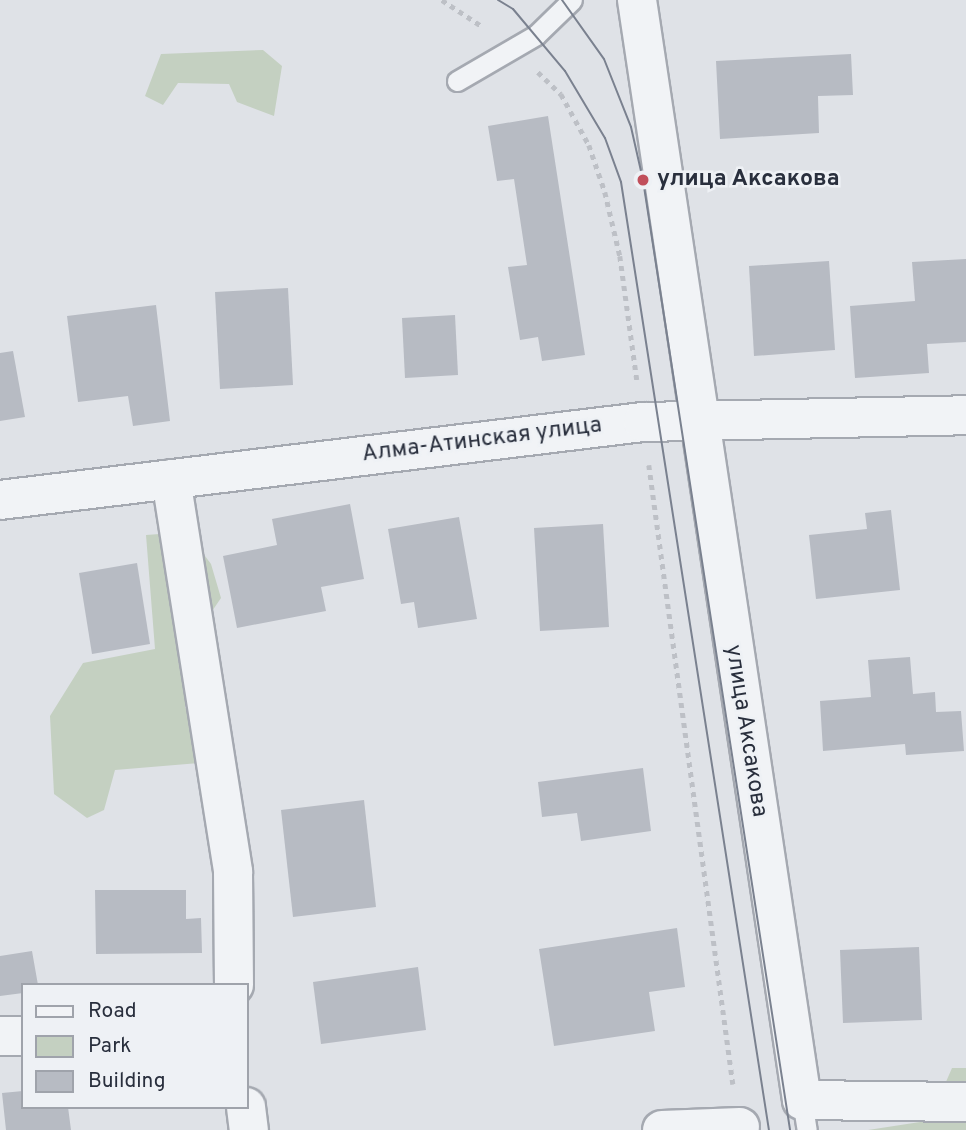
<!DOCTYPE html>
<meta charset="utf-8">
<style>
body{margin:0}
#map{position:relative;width:966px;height:1130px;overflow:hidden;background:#dfe2e7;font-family:Overpass,sans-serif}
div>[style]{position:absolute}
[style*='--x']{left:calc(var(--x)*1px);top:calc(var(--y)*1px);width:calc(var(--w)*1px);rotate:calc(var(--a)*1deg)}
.green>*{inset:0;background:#c4d0c1}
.building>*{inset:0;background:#b7bbc3}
.path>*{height:4.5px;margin-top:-2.25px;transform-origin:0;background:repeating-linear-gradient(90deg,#bdc0c6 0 5px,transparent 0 10px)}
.roads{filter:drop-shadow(2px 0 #a5a9b1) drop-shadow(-2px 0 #a5a9b1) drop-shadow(0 2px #a5a9b1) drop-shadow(0 -2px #a5a9b1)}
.lane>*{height:19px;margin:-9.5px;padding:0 9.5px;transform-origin:9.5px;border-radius:9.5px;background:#f1f3f6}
.street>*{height:38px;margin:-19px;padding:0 19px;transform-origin:19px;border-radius:19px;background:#f1f3f6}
.tram>*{height:2px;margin:-1px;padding:0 1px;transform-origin:1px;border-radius:1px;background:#7a818f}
.dots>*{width:19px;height:19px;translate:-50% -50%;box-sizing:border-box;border:4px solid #eef1f5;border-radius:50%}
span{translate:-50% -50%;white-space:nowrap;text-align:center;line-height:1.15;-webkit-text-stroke:5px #eef1f5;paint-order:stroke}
.poi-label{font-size:23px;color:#292f3d;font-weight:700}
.left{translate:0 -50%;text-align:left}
.street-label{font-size:23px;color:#292f3d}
.legend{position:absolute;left:21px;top:983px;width:228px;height:126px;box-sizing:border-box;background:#eef1f5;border:2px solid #9fa3ab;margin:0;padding:9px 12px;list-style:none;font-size:21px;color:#292f3d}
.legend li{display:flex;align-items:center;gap:14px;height:35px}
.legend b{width:35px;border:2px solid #9fa3ab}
</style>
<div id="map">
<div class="green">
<i style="clip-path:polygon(263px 50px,282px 66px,274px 116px,237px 102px,229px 84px,178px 83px,163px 105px,145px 96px,161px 54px)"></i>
<i style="clip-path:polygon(187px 532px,211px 564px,221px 598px,204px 623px,185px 707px,208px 746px,199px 763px,115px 770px,104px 810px,87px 818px,54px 794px,50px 716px,83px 663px,155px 649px,146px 535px)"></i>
<i style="clip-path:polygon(952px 1068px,966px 1068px,966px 1130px,868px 1130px,959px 1116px,942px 1091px)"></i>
</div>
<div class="building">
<i style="clip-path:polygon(851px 54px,853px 95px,818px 96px,819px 133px,720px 139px,716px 61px)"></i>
<i style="clip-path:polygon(548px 116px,585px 355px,542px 361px,538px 337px,520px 340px,508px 267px,527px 265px,514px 179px,497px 181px,488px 126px)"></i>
<i style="clip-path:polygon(966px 259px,966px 342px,927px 344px,929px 373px,855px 378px,850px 306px,915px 301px,912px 262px)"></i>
<i style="clip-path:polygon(829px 261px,835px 350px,754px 356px,749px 266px)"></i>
<i style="clip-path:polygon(288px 288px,293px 385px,220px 389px,215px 292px)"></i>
<i style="clip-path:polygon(156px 305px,170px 421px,133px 426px,128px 396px,78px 402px,67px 316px)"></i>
<i style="clip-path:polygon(455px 315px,458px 375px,405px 378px,402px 318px)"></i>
<i style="clip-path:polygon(13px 351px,25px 417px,0 421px,0 353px)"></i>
<i style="clip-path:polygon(350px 504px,364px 579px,321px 587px,326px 611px,237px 628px,223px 556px,277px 545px,272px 519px)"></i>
<i style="clip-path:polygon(891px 510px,900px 590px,816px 599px,809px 535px,867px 529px,865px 513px)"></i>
<i style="clip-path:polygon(459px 517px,477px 619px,418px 628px,414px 602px,401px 604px,388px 529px)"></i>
<i style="clip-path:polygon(603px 524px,609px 627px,540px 631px,534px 528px)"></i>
<i style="clip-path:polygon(137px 563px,150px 644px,92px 654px,79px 573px)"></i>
<i style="clip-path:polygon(910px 657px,913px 694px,935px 692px,936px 712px,961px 711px,964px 751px,906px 755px,905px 744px,823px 751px,820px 701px,871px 697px,868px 660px)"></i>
<i style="clip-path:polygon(643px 768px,651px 831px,581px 841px,577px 813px,542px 817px,538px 782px)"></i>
<i style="clip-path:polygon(364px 800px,376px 907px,293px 917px,281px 810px)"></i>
<i style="clip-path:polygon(95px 890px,186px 890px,186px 919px,201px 918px,202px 953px,96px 954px)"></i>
<i style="clip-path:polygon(677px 928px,685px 987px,649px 992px,655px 1031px,554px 1046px,539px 949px)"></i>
<i style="clip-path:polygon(919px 947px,922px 1020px,843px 1023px,840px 950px)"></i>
<i style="clip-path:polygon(32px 951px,38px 985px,23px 985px,23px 993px,0 996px,0 956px)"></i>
<i style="clip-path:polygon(418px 967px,426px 1030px,321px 1044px,313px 982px)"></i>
<i style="clip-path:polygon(23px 1091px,23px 1107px,68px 1107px,71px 1130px,6px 1130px,2px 1093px)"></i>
</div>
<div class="path">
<i style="--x:442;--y:0;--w:49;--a:33.4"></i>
<i style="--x:538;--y:72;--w:32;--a:44"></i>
<i style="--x:561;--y:94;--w:58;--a:61.2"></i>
<i style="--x:589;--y:145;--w:50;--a:71.2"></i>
<i style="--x:605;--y:192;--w:66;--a:76.8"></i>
<i style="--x:620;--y:256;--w:125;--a:82.2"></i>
<i style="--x:649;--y:465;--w:625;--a:82.27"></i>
</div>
<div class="roads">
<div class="lane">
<i style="--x:457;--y:81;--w:91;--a:-30.2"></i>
<i style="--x:536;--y:35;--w:50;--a:-44.2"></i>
<i style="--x:802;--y:1100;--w:30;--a:81"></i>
</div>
<div class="street">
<i style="--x:637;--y:0;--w:1112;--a:81.47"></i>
<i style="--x:802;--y:1100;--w:164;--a:0.7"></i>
<i style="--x:171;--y:479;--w:398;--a:81"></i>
<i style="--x:233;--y:872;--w:113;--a:89.5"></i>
<i style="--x:0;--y:500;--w:648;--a:-6.92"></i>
<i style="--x:643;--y:422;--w:323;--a:-1.2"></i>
<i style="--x:0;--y:1036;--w:23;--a:0"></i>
<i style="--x:246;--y:1107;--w:23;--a:83"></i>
<i style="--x:662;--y:1130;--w:78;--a:-2.2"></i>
</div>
</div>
<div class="tram">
<i style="--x:498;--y:0;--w:17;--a:31"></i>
<i style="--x:513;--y:9;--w:81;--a:50"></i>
<i style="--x:565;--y:71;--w:78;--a:59.2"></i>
<i style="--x:605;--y:138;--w:47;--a:70"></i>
<i style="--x:621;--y:182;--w:959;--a:81.13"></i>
<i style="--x:562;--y:0;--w:72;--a:54.6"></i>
<i style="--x:604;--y:59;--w:73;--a:68.3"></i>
<i style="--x:631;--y:127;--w:54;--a:77.2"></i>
<i style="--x:643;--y:180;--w:961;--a:81.2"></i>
</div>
<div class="dots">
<i style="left:643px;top:180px;background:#c14f5b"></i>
</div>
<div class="poi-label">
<span class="left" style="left:657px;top:180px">улица Аксакова</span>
</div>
<div class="street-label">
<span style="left:482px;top:441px;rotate:-7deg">Алма-Атинская улица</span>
<span style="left:745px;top:731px;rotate:81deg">улица Аксакова</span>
</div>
<ul class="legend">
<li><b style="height:9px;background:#f1f3f6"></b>Road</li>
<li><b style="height:19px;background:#c4d0c1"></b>Park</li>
<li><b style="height:19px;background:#b7bbc3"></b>Building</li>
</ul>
</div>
